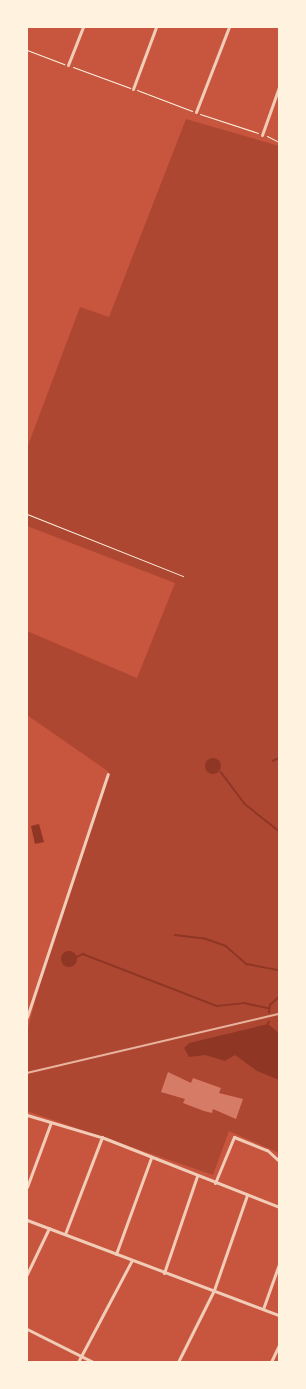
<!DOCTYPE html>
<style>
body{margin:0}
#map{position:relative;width:306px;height:1389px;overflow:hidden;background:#c8553d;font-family:"Golos Text",sans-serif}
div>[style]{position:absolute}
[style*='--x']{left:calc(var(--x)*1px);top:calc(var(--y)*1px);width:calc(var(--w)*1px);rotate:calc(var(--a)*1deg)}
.green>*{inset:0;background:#ae4732}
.water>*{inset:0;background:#8f3625}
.round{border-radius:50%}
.stream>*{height:1.5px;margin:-0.75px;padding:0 0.75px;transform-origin:0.75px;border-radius:0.75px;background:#8f3625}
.building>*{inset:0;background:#d67c66}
.path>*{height:1px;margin:-0.5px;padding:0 0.5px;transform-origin:0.5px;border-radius:0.5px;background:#fff3e0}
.minor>*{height:3px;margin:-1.5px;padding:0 1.5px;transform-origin:1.5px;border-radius:1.5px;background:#f1ccb7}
.rail>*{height:1.5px;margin:-0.75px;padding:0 0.75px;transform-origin:0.75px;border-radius:0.75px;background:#e9b49f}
span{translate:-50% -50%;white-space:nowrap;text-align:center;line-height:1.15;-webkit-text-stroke:3px #fff3e0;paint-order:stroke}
.frame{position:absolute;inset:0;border:28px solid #fff3e0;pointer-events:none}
</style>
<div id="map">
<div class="green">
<i style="clip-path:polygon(186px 119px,279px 146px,279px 1153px,229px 1131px,213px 1175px,27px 1111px,27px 1032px,44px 967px,109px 772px,27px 715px,27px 631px,137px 678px,175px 583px,27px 526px,27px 448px,80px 307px,109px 317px)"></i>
</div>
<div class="water">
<i class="round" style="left:205px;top:758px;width:16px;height:16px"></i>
<i style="clip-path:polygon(39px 824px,44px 842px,35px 844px,31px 826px)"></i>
<i class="round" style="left:61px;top:951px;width:16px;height:16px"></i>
<i style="clip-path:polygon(268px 1024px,279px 1033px,279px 1080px,257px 1071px,235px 1055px,225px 1061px,205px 1055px,189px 1057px,184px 1048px,189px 1043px)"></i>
</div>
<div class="stream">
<i style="--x:273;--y:761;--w:7;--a:-27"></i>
<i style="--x:221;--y:772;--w:40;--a:53"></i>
<i style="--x:245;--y:804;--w:43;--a:38.5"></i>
<i style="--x:175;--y:935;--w:31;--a:7"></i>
<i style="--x:206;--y:939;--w:21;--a:19"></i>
<i style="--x:226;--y:946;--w:28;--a:41"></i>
<i style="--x:247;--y:964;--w:33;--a:11"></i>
<i style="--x:77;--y:957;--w:7;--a:-27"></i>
<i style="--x:83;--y:954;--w:144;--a:21.2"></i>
<i style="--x:217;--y:1006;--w:27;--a:-6"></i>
<i style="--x:244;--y:1003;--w:25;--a:12"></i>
<i style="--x:269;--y:1013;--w:8;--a:-83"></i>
<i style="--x:270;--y:1005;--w:12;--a:-42"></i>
<i style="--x:268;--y:1024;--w:2;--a:-63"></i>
</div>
<div class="building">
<i style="clip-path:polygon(168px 1072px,191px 1083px,193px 1078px,221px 1088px,219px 1093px,243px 1099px,236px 1119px,213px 1109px,212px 1113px,204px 1111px,183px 1103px,185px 1099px,161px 1092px)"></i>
</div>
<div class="path">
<i style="--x:27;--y:50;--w:40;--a:21"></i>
<i style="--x:73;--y:67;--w:61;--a:20.2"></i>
<i style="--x:137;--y:90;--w:59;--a:20.9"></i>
<i style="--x:200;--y:114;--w:61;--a:18.1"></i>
<i style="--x:267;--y:136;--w:13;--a:27"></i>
<i style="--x:27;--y:514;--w:168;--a:21.7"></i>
</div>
<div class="minor">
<i style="--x:68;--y:65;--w:41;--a:-68.5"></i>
<i style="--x:133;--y:89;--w:66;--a:-69.6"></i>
<i style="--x:196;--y:112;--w:91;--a:-68.8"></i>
<i style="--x:262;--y:135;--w:51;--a:-70.5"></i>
<i style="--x:27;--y:1017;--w:256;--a:-71.6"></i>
<i style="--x:27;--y:1115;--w:80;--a:16.6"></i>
<i style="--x:104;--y:1138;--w:188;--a:21.5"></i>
<i style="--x:215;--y:1183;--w:50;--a:-67.6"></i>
<i style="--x:234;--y:1137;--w:35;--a:22"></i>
<i style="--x:267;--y:1150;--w:15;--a:42"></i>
<i style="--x:27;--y:1187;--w:69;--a:-69.7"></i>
<i style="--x:27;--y:1220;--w:269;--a:20.7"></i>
<i style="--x:65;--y:1234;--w:104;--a:-69.1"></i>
<i style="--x:116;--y:1254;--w:102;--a:-70"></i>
<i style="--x:164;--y:1273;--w:102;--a:-71.2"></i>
<i style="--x:27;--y:1274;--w:51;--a:-64.4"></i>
<i style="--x:263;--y:1309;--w:48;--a:-70.4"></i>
<i style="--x:27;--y:1329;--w:74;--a:26.6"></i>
<i style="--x:78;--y:1362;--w:115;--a:-62.1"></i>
<i style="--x:178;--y:1362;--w:80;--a:-63.4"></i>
<i style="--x:214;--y:1290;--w:101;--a:-70.8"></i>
<i style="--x:271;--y:1362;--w:19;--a:-65"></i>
</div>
<div class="rail">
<i style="--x:27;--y:1073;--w:259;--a:-13.2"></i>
</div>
<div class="frame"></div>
</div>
